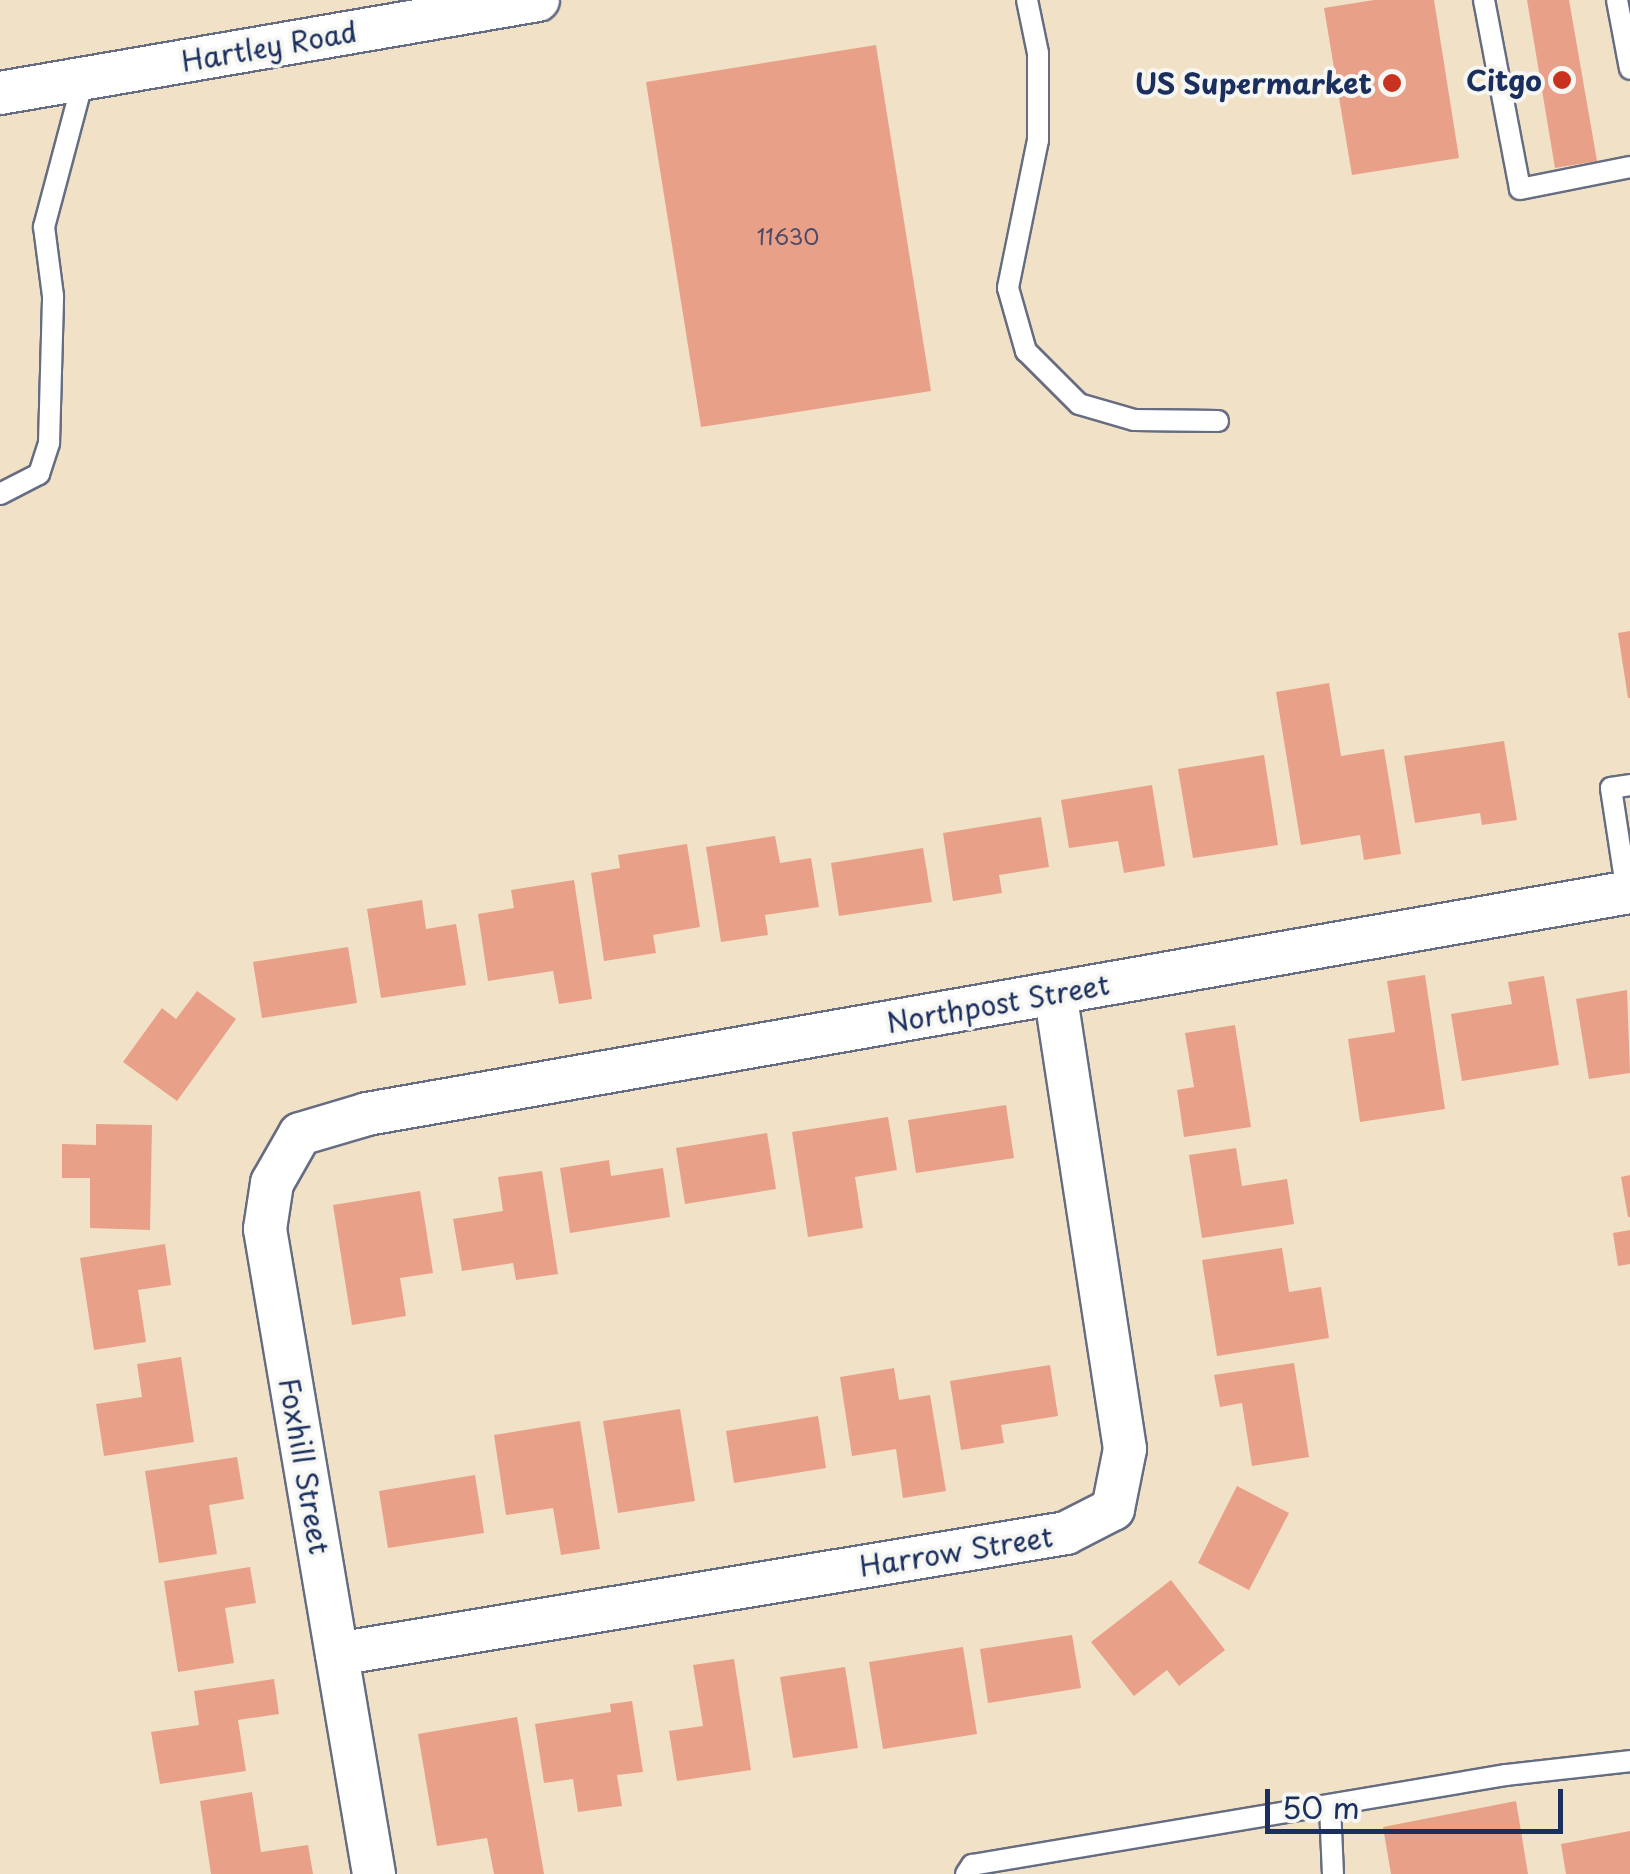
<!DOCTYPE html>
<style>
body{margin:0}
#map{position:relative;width:1630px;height:1874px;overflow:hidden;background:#f1e1c6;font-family:"Playpen Sans",sans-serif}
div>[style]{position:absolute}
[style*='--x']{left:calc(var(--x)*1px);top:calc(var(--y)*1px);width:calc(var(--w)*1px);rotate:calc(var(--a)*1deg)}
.building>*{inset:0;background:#e9a089}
.roads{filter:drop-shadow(2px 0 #666d82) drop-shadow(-2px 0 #666d82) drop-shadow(0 2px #666d82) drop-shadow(0 -2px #666d82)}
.service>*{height:20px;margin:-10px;padding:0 10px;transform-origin:10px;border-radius:10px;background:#fff}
.minor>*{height:42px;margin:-21px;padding:0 21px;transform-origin:21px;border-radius:21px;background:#fff}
.dots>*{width:28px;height:28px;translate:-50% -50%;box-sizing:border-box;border:5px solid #f6f6f2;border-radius:50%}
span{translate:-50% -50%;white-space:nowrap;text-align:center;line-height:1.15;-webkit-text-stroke:8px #f6f6f2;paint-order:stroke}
.number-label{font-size:22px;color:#4e4b69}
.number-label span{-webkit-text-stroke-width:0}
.street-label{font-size:28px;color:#1b2f5e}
.poi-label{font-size:28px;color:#1b2f5e;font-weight:700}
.right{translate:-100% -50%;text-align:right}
.scale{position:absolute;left:1265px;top:1789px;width:298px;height:45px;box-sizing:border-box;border:5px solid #1b2f5e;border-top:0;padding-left:12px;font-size:30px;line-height:35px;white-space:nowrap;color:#1b2f5e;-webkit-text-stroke:8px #f6f6f2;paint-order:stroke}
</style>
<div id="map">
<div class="building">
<i style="clip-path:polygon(1374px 0,1434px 0,1459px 158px,1352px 175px,1324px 8px)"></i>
<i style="clip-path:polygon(1527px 0,1569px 0,1597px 161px,1555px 168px)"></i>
<i style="clip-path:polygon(876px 45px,931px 391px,701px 427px,646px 82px)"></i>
<i style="clip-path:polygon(1630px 631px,1630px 698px,1628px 698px,1618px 633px)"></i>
<i style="clip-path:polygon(1329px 683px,1341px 756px,1384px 749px,1401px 854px,1364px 860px,1360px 835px,1301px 845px,1276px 692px)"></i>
<i style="clip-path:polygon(1504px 741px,1517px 820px,1482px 825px,1480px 813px,1415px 823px,1404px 756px)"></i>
<i style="clip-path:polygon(1264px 755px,1278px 845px,1193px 858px,1178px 769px)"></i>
<i style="clip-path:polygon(1152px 785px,1165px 866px,1124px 873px,1118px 841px,1069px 848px,1061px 800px)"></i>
<i style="clip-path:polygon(1041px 817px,1049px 867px,999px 875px,1002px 893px,953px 901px,943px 833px)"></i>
<i style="clip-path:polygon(775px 836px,780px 863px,811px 858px,819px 907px,765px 915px,768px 935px,721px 942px,706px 847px)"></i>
<i style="clip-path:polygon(687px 844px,700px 927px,653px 935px,656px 953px,604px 961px,591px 873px,620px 868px,618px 855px)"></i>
<i style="clip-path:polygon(923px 848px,932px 902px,839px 916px,831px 863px)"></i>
<i style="clip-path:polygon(574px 880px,592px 999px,559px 1004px,553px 971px,488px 981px,478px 914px,514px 908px,511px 890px)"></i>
<i style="clip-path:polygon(422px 900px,426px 929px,456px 924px,466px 985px,381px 998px,367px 909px)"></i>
<i style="clip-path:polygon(348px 947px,357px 1003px,262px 1018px,253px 962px)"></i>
<i style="clip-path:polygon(1425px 975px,1445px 1109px,1360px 1122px,1348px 1039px,1395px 1032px,1387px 981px)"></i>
<i style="clip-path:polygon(1544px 976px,1559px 1065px,1462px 1081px,1451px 1014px,1512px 1004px,1508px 982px)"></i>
<i style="clip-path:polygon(1627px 990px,1630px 1073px,1589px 1079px,1576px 999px)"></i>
<i style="clip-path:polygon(197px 991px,236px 1019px,177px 1101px,123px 1062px,162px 1008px,176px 1019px)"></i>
<i style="clip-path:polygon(1235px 1025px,1251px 1127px,1184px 1137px,1177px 1090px,1194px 1087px,1185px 1033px)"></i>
<i style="clip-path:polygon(1006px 1105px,1014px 1158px,916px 1173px,908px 1120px)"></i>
<i style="clip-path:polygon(888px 1117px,897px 1170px,855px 1177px,863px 1228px,808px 1237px,792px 1132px)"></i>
<i style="clip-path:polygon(96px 1124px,152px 1125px,150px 1230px,90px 1228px,90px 1178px,62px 1178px,62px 1144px,96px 1145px)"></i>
<i style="clip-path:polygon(767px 1133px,776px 1189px,685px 1204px,676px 1148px)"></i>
<i style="clip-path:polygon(1236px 1148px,1242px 1186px,1287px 1179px,1294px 1224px,1202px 1238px,1189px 1155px)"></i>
<i style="clip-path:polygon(609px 1160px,611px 1176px,663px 1168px,670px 1217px,570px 1233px,560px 1168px)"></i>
<i style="clip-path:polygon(542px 1171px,558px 1274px,516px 1280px,513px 1263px,462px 1271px,453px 1219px,503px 1211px,498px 1177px)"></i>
<i style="clip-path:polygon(1630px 1175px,1630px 1217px,1628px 1217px,1621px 1177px)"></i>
<i style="clip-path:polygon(420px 1191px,433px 1273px,400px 1278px,406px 1316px,352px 1325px,333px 1205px)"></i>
<i style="clip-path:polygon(1630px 1230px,1630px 1264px,1618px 1266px,1613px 1233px)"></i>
<i style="clip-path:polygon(165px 1244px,171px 1285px,138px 1290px,146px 1342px,94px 1350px,80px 1258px)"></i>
<i style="clip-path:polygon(1282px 1248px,1289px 1292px,1321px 1287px,1329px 1338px,1217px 1356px,1202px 1260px)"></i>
<i style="clip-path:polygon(181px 1357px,194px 1442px,104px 1456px,96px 1404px,142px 1397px,137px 1364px)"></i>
<i style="clip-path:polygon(1294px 1363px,1309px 1457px,1252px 1466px,1242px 1403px,1220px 1407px,1214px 1375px)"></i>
<i style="clip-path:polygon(1050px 1365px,1058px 1416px,1001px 1425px,1004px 1443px,961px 1450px,950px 1381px)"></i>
<i style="clip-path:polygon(894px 1368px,899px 1400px,930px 1395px,946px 1491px,903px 1498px,896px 1449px,852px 1456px,840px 1377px)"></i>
<i style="clip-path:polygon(680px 1409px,695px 1501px,618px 1513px,603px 1421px)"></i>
<i style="clip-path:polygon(818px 1416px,826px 1468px,734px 1483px,726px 1431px)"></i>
<i style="clip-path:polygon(580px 1421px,600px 1549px,561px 1555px,553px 1508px,506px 1515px,494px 1435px)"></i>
<i style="clip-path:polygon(237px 1457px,244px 1499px,209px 1505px,217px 1554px,159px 1563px,145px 1471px)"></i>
<i style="clip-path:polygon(475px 1475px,484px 1533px,388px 1548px,379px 1491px)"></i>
<i style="clip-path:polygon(1237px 1486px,1289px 1513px,1249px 1590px,1198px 1563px)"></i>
<i style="clip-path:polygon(250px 1567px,256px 1603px,225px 1608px,234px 1663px,178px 1672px,164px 1581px)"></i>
<i style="clip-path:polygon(1171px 1580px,1225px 1650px,1179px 1686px,1167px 1670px,1134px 1696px,1091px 1642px)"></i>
<i style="clip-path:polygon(1072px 1635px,1081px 1688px,988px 1703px,980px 1649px)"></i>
<i style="clip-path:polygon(963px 1647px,977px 1734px,883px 1749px,869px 1662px)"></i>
<i style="clip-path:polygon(734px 1659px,751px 1770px,677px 1781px,669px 1731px,703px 1726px,693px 1665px)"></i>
<i style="clip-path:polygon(845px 1667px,858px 1748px,793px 1758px,780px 1677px)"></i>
<i style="clip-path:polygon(274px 1679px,279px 1714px,238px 1720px,246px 1771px,160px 1784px,151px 1732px,199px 1725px,194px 1691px)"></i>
<i style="clip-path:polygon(632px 1701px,643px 1772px,617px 1775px,622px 1806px,578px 1812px,573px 1779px,544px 1783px,535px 1724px,611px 1712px,610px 1704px)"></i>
<i style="clip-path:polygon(517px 1717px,544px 1874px,494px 1874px,487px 1838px,437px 1846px,418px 1734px)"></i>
<i style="clip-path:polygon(252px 1792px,261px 1852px,308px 1845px,313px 1874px,211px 1874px,200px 1801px)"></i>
<i style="clip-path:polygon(1516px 1801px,1528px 1874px,1391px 1874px,1383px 1827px)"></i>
<i style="clip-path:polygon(1630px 1831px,1630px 1874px,1566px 1874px,1561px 1844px)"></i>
</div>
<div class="roads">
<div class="service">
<i style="--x:1027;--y:0;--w:54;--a:78.3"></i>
<i style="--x:1038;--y:53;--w:87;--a:90"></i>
<i style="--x:1038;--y:140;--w:151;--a:101.5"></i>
<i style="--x:1008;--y:288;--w:66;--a:74.1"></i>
<i style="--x:1026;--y:351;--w:75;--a:45"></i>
<i style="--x:1079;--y:404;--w:57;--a:16.2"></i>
<i style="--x:1134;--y:420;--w:84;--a:0.7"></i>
<i style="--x:1484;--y:0;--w:192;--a:79.2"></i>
<i style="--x:1520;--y:189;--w:112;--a:-11.3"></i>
<i style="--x:1617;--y:0;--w:70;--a:79.3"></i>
<i style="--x:0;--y:494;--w:44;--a:-27.1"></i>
<i style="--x:39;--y:474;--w:33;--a:-72"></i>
<i style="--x:49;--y:443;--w:147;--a:-88.4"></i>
<i style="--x:53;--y:296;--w:70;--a:-97.4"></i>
<i style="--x:44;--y:227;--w:155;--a:-75.1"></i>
<i style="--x:1627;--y:893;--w:106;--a:-98.7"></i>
<i style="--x:1611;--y:788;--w:19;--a:-9"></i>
<i style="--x:1330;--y:1806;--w:68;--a:87.5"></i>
<i style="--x:966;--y:1874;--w:11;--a:-56"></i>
<i style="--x:972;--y:1865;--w:542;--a:-9.57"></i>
<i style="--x:1506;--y:1775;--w:125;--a:-6.4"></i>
</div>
<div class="minor">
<i style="--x:0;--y:93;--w:546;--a:-9.81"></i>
<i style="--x:337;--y:1654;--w:739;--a:-9.42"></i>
<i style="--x:1066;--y:1533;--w:53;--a:-27.1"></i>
<i style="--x:1113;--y:1509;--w:61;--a:-78.7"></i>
<i style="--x:1125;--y:1449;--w:461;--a:-98.7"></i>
<i style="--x:374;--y:1874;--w:654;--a:-99.59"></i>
<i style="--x:265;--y:1229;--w:47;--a:-81.3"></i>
<i style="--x:272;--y:1183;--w:56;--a:-60.3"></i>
<i style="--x:300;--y:1134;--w:70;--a:-16.6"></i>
<i style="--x:367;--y:1114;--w:1282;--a:-9.97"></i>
</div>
</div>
<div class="dots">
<i style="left:1562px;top:80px;background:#c8321e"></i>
<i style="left:1392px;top:83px;background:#c8321e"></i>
</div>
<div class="number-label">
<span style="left:788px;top:236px">11630</span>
</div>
<div class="street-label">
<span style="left:269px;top:46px;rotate:-10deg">Hartley Road</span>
<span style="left:998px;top:1003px;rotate:-10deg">Northpost Street</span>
<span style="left:305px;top:1466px;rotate:80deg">Foxhill Street</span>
<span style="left:956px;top:1551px;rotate:-9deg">Harrow Street</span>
</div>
<div class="poi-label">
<span class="right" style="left:1542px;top:80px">Citgo</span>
<span class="right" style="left:1372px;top:83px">US Supermarket</span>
</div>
<div class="scale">50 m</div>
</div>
